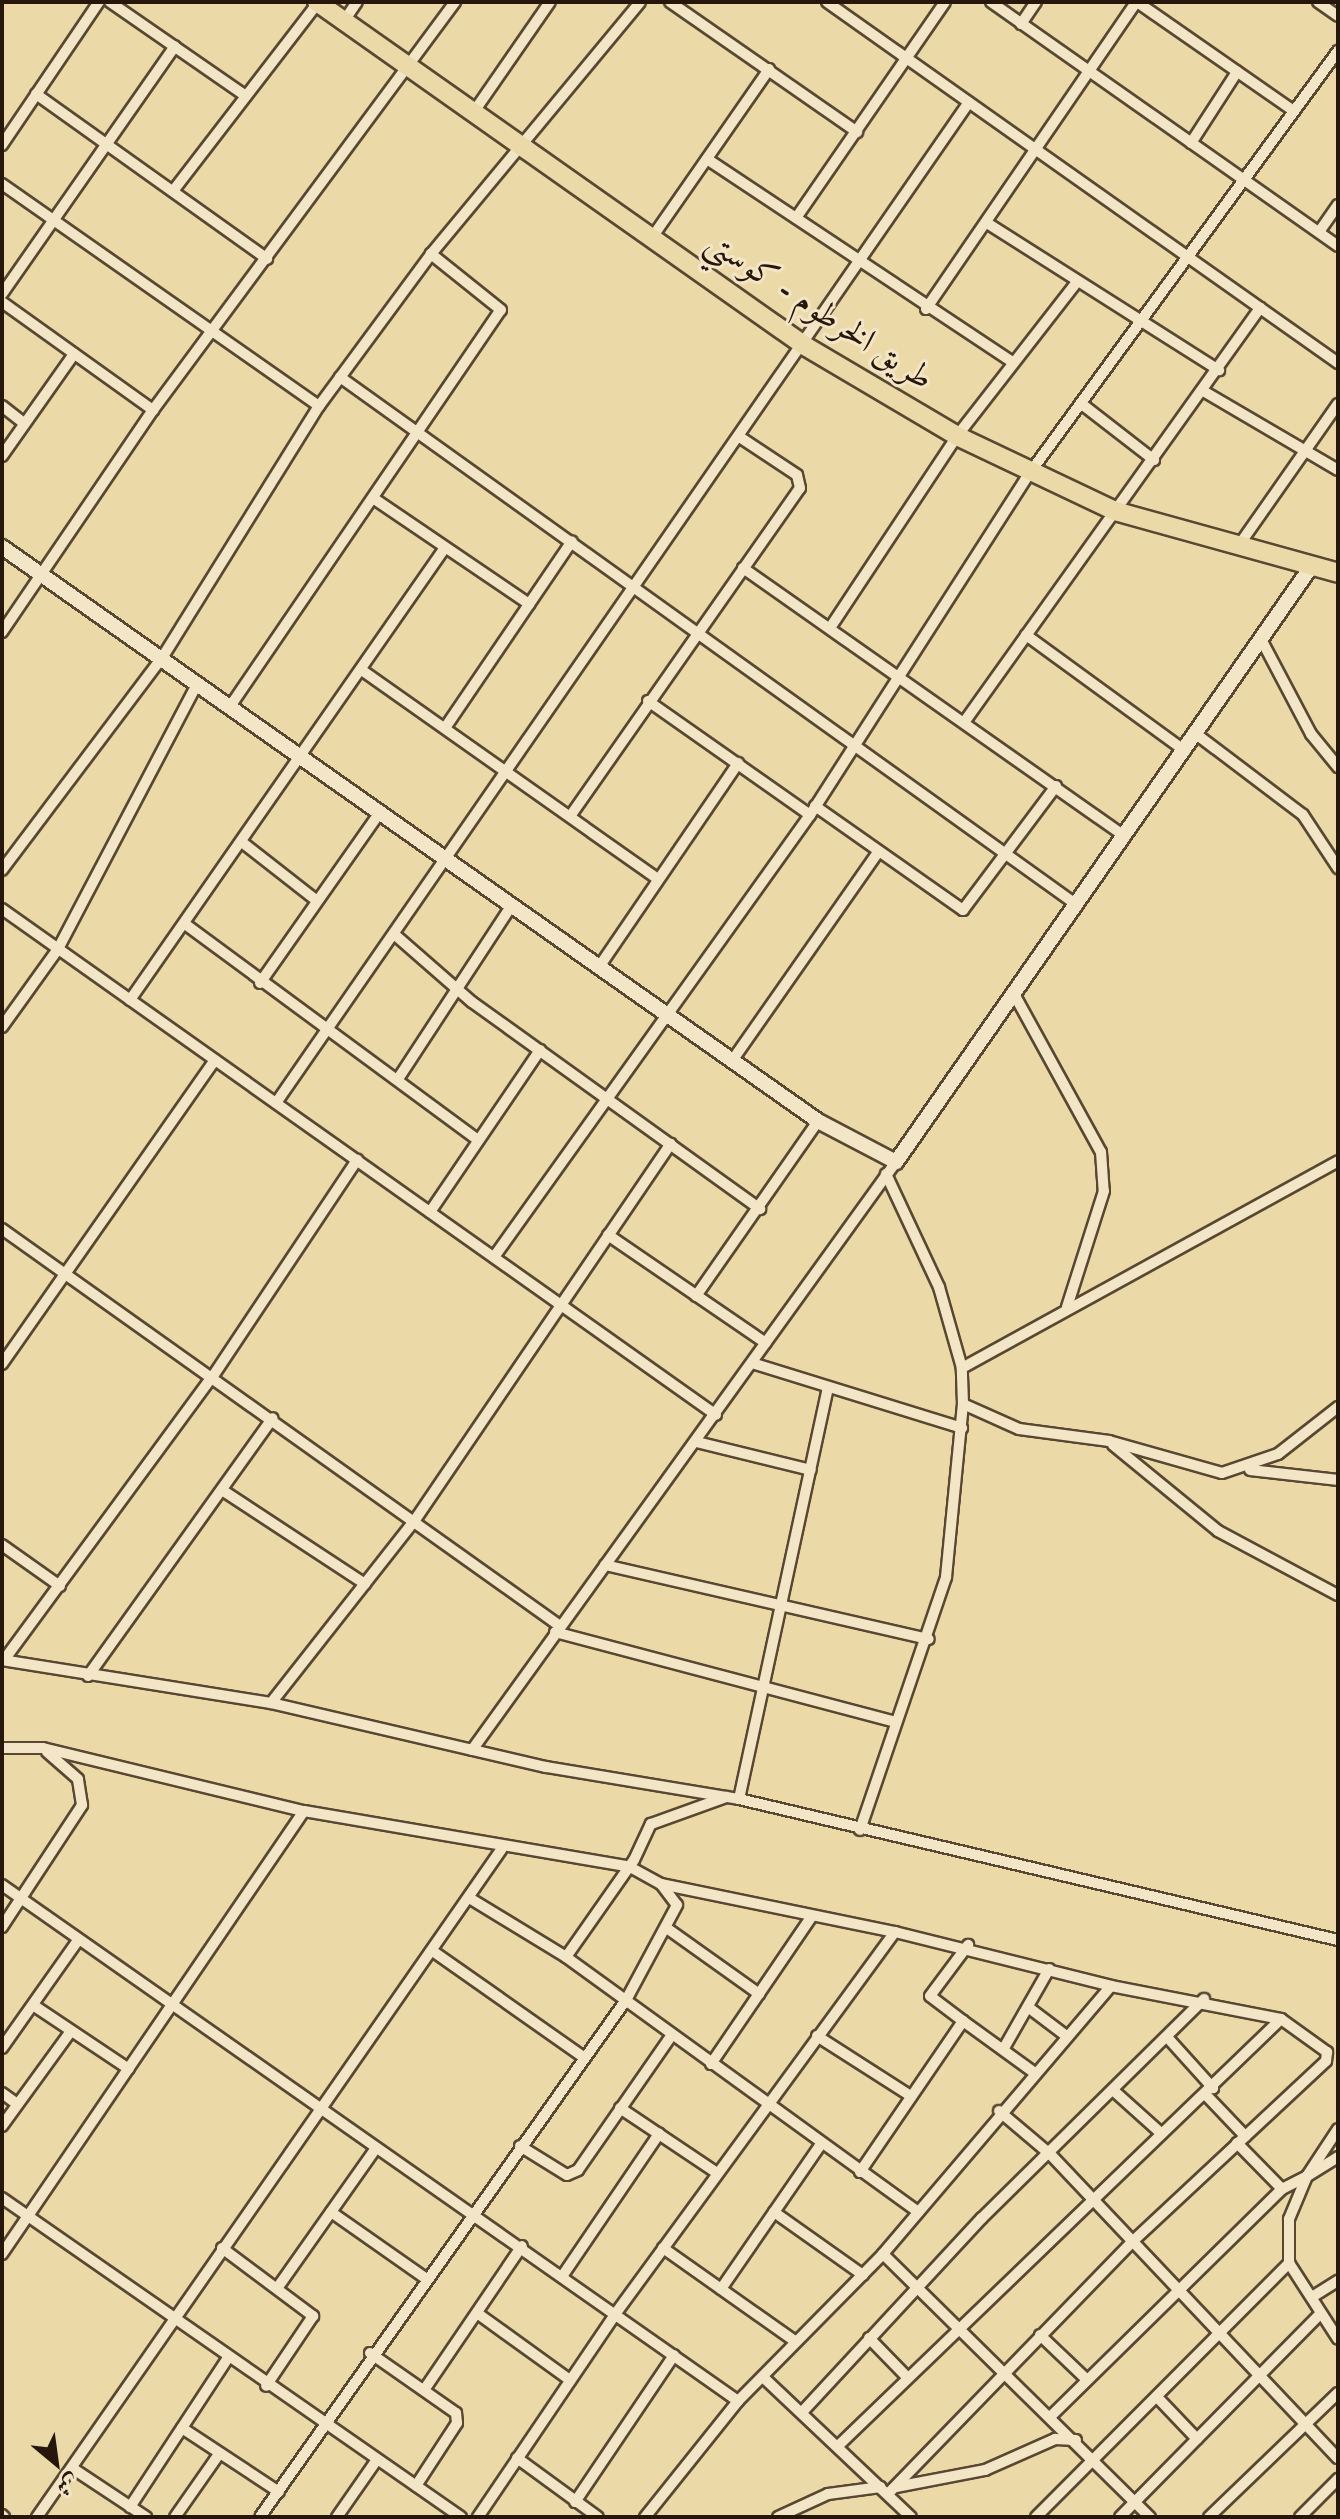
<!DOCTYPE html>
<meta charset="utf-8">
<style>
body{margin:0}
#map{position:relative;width:1340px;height:2519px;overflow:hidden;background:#ebd9a7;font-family:"IM FELL DW Pica",Amiri,serif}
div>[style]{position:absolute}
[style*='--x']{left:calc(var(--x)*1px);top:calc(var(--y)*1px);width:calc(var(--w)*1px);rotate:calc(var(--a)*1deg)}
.roads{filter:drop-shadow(2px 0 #584831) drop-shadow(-2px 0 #584831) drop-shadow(0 2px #584831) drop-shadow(0 -2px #584831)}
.street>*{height:10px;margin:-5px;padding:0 5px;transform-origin:5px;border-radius:5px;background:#f2e6c6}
.secondary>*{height:14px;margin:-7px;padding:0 7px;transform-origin:7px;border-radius:7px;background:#f2e6c6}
.highway>*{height:18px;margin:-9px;padding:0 9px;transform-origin:9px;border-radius:9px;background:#ebd9a7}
span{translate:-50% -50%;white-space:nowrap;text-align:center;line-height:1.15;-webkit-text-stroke:6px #f2e6c6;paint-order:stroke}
.street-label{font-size:34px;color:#27170a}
.frame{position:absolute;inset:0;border:4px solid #27170a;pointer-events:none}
.north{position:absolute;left:16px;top:2423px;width:80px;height:80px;-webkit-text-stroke:6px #f2e6c6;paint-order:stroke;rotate:151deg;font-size:22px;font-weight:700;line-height:32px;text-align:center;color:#27170a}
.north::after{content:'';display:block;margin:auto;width:28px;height:36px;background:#27170a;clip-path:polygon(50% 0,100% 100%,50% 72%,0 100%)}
</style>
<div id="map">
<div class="roads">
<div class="street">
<i style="--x:110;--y:2;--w:165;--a:34.7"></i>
<i style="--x:670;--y:2;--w:228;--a:34.8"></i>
<i style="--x:827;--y:2;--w:626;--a:35.24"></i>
<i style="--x:991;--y:2;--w:424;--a:35.1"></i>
<i style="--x:1137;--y:2;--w:191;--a:34.8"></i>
<i style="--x:1318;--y:2;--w:24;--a:35"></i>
<i style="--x:344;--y:21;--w:23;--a:-56"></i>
<i style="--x:1021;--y:24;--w:27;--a:-56"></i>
<i style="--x:36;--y:94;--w:284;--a:35.5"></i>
<i style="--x:473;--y:113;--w:135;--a:-55.3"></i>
<i style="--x:1191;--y:143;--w:85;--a:-57.1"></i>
<i style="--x:2;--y:145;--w:173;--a:-55.9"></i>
<i style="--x:707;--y:159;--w:366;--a:33.6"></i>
<i style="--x:2;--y:184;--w:387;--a:35"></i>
<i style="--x:173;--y:191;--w:237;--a:-52.4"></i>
<i style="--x:796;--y:218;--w:262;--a:-55.4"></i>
<i style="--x:987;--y:223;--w:275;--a:32.4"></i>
<i style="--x:1319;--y:232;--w:33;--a:-55"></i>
<i style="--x:651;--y:239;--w:207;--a:-55.2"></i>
<i style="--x:2;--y:294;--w:302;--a:-55.1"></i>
<i style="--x:2;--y:302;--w:186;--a:35.6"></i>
<i style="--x:926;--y:309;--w:372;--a:-55.6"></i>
<i style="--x:340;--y:377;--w:907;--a:35.62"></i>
<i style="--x:1205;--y:392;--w:154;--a:30.4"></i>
<i style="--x:1083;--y:405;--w:90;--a:37.8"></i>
<i style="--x:2;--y:406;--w:28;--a:38"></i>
<i style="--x:2;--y:456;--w:125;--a:-54.8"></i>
<i style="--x:373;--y:498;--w:189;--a:34.2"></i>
<i style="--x:1237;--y:548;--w:176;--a:-55"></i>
<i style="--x:743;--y:568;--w:467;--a:35.1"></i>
<i style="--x:830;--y:628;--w:230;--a:-56.5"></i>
<i style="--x:957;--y:436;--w:194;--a:-52.1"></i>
<i style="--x:2;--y:632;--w:268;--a:-55.8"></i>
<i style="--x:153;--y:410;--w:508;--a:-53.49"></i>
<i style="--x:1026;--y:635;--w:197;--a:36.1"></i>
<i style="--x:1262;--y:641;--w:105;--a:62.2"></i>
<i style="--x:1311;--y:734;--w:43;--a:50.7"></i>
<i style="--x:363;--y:671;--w:361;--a:35.2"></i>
<i style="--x:648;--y:701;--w:198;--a:35.1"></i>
<i style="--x:229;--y:708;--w:482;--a:-55.7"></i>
<i style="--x:501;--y:310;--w:90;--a:-141.3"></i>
<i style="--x:965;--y:721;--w:508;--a:-54.46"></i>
<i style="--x:447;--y:725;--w:222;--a:-55.8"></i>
<i style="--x:1196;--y:734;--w:134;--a:37.1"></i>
<i style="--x:1303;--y:815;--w:64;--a:56.6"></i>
<i style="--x:815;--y:806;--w:181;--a:35.1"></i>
<i style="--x:963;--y:910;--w:155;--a:-53.1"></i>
<i style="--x:571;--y:815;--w:399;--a:-55"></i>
<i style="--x:800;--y:488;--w:13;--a:-103"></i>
<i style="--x:797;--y:475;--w:67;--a:-146.5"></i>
<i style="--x:243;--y:843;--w:93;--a:38"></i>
<i style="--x:2;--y:870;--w:266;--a:-53"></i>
<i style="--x:162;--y:658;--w:297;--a:-58.1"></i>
<i style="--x:319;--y:406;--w:189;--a:-53.6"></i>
<i style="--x:431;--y:254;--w:327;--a:-50.3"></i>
<i style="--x:2;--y:909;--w:875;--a:35.32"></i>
<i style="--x:185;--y:924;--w:364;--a:36.4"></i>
<i style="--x:394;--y:934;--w:103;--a:41.1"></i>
<i style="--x:472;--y:1002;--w:355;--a:35.7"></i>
<i style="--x:599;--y:967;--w:247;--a:-55.7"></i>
<i style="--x:260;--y:983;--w:210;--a:-54.9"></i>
<i style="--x:1014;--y:994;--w:180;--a:61.2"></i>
<i style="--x:1101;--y:1152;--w:39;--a:86"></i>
<i style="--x:1104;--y:1191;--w:122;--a:107.7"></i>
<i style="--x:130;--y:1000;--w:550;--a:-55.15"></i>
<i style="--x:2;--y:1027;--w:96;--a:-54.3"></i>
<i style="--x:58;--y:949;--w:299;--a:-62.3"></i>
<i style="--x:734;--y:1058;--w:249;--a:-55"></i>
<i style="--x:398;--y:1079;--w:208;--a:-56.8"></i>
<i style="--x:276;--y:1103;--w:1217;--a:-55.3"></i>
<i style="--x:430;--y:1212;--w:196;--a:-55.8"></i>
<i style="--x:2;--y:1229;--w:685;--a:35.43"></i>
<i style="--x:608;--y:1235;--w:191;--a:34.4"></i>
<i style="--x:494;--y:1257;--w:543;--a:-54.44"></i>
<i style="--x:810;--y:815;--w:405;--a:-57.3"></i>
<i style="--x:1029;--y:474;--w:524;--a:-53.85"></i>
<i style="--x:696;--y:1296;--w:213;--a:-55.1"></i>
<i style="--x:752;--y:1363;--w:220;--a:17.2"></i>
<i style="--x:2;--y:1364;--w:371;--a:-55"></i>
<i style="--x:962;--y:1368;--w:429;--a:-28.8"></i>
<i style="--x:963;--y:1404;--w:61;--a:24.1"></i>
<i style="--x:1019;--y:1429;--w:91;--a:7.6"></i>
<i style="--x:1109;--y:1441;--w:117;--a:15.8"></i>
<i style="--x:1222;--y:1473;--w:59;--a:-18.7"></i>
<i style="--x:1278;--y:1454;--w:76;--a:-38.1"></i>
<i style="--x:697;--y:1442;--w:117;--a:13.8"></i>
<i style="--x:1113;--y:1445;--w:136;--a:39.3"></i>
<i style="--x:1218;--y:1531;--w:136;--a:28.1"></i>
<i style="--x:1250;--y:1470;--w:89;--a:6.5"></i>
<i style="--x:222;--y:1490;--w:171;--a:33.3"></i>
<i style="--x:2;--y:1545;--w:71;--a:35.3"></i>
<i style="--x:605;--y:1565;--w:332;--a:12.9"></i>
<i style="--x:555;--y:1632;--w:352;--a:14.8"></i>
<i style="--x:2;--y:1660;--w:272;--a:9.1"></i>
<i style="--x:271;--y:1703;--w:282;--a:13.1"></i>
<i style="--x:546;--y:1767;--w:196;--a:9.4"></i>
<i style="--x:739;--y:1799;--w:615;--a:13.25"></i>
<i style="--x:4;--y:1660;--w:353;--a:-53.7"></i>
<i style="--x:213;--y:1376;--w:260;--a:-56.3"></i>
<i style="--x:88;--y:1676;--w:317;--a:-54.4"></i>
<i style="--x:271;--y:1703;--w:233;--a:-51.8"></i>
<i style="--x:415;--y:1520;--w:455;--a:-55.8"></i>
<i style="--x:2;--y:1748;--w:41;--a:0"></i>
<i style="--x:43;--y:1748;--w:268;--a:13.6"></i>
<i style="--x:304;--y:1811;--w:331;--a:9.7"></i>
<i style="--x:630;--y:1867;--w:35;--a:29"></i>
<i style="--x:661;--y:1884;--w:26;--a:53"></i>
<i style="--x:677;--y:1905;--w:108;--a:118.2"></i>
<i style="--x:626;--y:2000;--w:633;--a:125.3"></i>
<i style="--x:472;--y:1750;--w:725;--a:-54.21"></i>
<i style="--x:739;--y:1799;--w:420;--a:-77.8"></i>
<i style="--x:860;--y:1830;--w:267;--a:-71.2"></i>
<i style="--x:946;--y:1577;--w:174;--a:-84.4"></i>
<i style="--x:963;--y:1404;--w:36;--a:-92"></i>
<i style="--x:962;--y:1368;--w:84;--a:-105.9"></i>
<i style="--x:939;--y:1287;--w:125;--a:-115.1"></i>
<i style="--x:661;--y:1884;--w:239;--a:11.6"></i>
<i style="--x:2;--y:1885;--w:899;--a:35.03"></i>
<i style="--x:471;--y:1899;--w:111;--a:31.4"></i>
<i style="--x:566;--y:1957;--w:435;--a:35.9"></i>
<i style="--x:2;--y:1927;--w:146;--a:-56.7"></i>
<i style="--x:82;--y:1805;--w:26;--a:-99"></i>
<i style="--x:78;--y:1779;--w:41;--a:-138.9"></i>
<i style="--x:668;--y:1929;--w:112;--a:35.5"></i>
<i style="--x:434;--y:1952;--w:181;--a:35.1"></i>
<i style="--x:566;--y:1957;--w:118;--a:-55"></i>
<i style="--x:634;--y:1860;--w:40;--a:-65"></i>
<i style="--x:651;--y:1824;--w:80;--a:-19.8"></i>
<i style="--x:1111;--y:1986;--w:173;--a:11"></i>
<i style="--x:33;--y:2005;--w:115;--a:33.7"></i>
<i style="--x:1028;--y:2007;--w:46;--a:37.1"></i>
<i style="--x:963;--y:2021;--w:41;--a:-142.9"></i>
<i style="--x:930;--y:1996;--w:64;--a:-53.3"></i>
<i style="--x:817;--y:2036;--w:112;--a:32.6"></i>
<i style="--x:1167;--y:2037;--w:69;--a:48"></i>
<i style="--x:2;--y:2048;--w:133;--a:-54.8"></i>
<i style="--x:1004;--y:2048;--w:91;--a:-60.3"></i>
<i style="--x:711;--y:2064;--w:179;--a:-55.7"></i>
<i style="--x:1114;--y:2091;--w:64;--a:41.9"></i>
<i style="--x:2;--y:2093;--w:19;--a:36"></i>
<i style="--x:1206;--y:2095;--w:57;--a:46.4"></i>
<i style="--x:620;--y:2108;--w:117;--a:33.8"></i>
<i style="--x:999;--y:2111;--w:68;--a:40.2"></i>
<i style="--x:1051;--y:2155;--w:417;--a:46.6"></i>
<i style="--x:2;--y:2126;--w:117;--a:-54"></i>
<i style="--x:1237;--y:2143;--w:64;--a:45.6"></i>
<i style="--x:520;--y:2146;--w:55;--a:31.7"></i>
<i style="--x:567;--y:2175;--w:12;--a:-24"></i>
<i style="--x:578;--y:2170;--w:163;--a:-55.2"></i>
<i style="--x:1338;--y:2157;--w:36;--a:148"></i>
<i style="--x:1307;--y:2176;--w:47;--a:112.7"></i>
<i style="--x:1289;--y:2219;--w:44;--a:90"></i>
<i style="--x:1289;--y:2263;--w:90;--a:57.2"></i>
<i style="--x:860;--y:2172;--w:183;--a:-55.7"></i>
<i style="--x:963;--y:2021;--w:85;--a:35.9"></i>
<i style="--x:2;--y:2198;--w:559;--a:34.8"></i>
<i style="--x:331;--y:2212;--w:113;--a:35"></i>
<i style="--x:774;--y:2212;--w:109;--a:35.3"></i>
<i style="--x:222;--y:2248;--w:114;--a:36.8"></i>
<i style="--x:313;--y:2316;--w:84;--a:123.9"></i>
<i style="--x:663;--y:2248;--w:161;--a:35.2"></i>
<i style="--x:2;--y:2254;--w:536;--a:-55.72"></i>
<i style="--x:883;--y:2254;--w:375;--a:44.6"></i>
<i style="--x:563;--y:2275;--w:171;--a:-55.8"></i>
<i style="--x:278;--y:2287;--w:170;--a:-54.8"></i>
<i style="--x:721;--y:2289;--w:176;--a:-55.4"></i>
<i style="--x:1312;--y:2297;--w:31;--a:-32"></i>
<i style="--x:477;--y:2313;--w:115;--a:35.8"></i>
<i style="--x:1040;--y:2335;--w:64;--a:43.7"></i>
<i style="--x:869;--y:2338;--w:54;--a:45.7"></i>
<i style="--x:370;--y:2353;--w:105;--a:34.9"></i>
<i style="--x:456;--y:2413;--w:10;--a:84"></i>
<i style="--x:457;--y:2423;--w:75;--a:123.1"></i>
<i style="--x:764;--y:2378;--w:202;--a:43.4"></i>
<i style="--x:424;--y:2390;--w:174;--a:-55.8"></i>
<i style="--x:1157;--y:2397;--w:58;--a:46.4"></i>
<i style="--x:804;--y:2410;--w:262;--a:-47.2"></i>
<i style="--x:982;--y:2218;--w:312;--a:-44.6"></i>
<i style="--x:1051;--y:2416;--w:324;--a:-44.5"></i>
<i style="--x:1282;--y:2189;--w:28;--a:-27"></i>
<i style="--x:1307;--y:2176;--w:56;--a:-56.6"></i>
<i style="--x:182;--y:2428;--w:116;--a:33.4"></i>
<i style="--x:839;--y:2445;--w:614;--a:-43.94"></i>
<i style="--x:1281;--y:2019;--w:57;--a:35.7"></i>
<i style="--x:1327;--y:2052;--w:9;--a:96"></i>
<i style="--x:1326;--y:2061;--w:264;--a:137"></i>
<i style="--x:1133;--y:2241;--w:352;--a:134.1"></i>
<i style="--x:517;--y:2458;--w:100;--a:36.1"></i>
<i style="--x:72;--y:2468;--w:89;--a:33.5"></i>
<i style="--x:896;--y:2487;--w:91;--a:-10.8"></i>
<i style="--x:985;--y:2470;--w:77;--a:-23.9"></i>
<i style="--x:1055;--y:2439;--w:21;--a:3"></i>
<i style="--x:575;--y:2502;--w:177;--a:-56"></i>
<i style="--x:130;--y:2507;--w:178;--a:-56.7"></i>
<i style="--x:2;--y:2515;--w:3;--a:45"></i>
<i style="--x:37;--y:2517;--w:813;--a:-55.18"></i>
<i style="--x:175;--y:2517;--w:73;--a:-55"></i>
<i style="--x:337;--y:2517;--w:68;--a:-55.1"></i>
<i style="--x:478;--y:2517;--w:246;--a:-55.9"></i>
<i style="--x:616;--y:2313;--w:472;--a:-53.8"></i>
<i style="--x:895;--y:1932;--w:223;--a:14"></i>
<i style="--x:1111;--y:1986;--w:352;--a:130.4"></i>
<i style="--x:883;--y:2254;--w:206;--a:134.6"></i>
<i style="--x:738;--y:2401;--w:149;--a:128.7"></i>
<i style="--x:778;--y:2517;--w:55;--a:-24.7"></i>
<i style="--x:828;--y:2494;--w:53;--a:-7.5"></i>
<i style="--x:1036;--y:2517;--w:359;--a:-45.1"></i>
<i style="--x:1120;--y:2517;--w:286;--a:-45.4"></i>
<i style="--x:1209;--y:2517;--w:179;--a:-43.9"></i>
<i style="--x:1300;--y:2517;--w:54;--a:-45"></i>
</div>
<div class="secondary">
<i style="--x:2;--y:547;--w:998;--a:35.12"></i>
<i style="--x:818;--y:1121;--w:88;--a:27.7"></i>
<i style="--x:896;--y:1162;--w:725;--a:-55.11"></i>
</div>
<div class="highway">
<i style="--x:317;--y:2;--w:597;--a:35.18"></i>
<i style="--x:805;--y:346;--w:177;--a:30.6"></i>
<i style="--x:957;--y:436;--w:175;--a:25.4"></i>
<i style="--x:1115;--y:511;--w:231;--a:15.5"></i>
</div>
</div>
<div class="street-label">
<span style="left:819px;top:311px;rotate:33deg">طريق الخرطوم - كوستي</span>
</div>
<div class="frame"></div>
<div class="north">ش</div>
</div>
